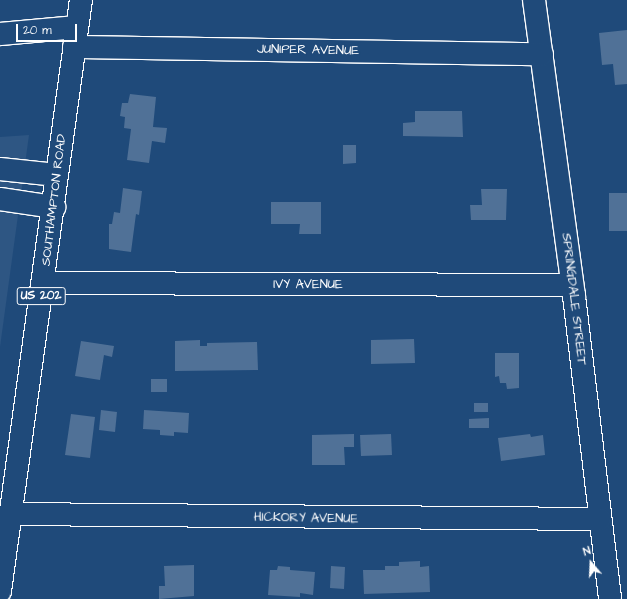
<!DOCTYPE html>
<style>
body{margin:0}
#map{position:relative;width:627px;height:599px;overflow:hidden;background:#1f4a7a;font-family:"Architects Daughter",sans-serif}
div>[style]{position:absolute}
[style*='--x']{left:calc(var(--x)*1px);top:calc(var(--y)*1px);width:calc(var(--w)*1px);rotate:calc(var(--a)*1deg)}
.built>*{inset:0;background:#2e5683}
.building>*{inset:0;background:#507197}
.roads{filter:drop-shadow(1px 0 #fff) drop-shadow(-1px 0 #fff) drop-shadow(0 1px #fff) drop-shadow(0 -1px #fff)}
.minor>*{height:22px;margin:-11px;padding:0 11px;transform-origin:11px;border-radius:11px;background:#1f4a7a}
.major>*{height:22px;margin:-11px;padding:0 11px;transform-origin:11px;border-radius:11px;background:#1f4a7a}
span{translate:-50% -50%;white-space:nowrap;text-align:center;line-height:1.15;-webkit-text-stroke:3.5px #1f4a7a;paint-order:stroke}
.shield-label span{padding:1px 3px;background:#1f4a7a;border:1px solid;border-radius:3px;-webkit-text-stroke-width:0}
.shield-label{font-size:12px;color:#fff;font-weight:700}
.street-label{font-size:13px;color:#fff}
.north{position:absolute;left:571px;top:543px;width:40px;height:40px;-webkit-text-stroke:3px #1f4a7a;paint-order:stroke;rotate:341deg;font-size:11px;font-weight:700;line-height:16px;text-align:center;color:#fff}
.north::after{content:'';display:block;margin:auto;width:14px;height:18px;background:#fff;clip-path:polygon(50% 0,100% 100%,50% 72%,0 100%)}
.scale{position:absolute;left:16px;top:24px;width:61px;height:18px;box-sizing:border-box;border:2px solid #fff;border-top:0;padding-left:5px;font-size:12px;line-height:14px;white-space:nowrap;color:#fff;-webkit-text-stroke:3px #1f4a7a;paint-order:stroke}
</style>
<div id="map">
<div class="built">
<i style="clip-path:polygon(29px 135px,0 347px,0 137px)"></i>
</div>
<div class="building">
<i style="clip-path:polygon(627px 30px,627px 84px,615px 85px,613px 64px,602px 65px,599px 33px)"></i>
<i style="clip-path:polygon(130px 94px,156px 97px,153px 127px,167px 128px,165px 143px,152px 141px,149px 163px,127px 160px,131px 129px,124px 128px,125px 117px,120px 116px,122px 103px,128px 103px)"></i>
<i style="clip-path:polygon(415px 111px,462px 111px,463px 137px,403px 136px,403px 123px,415px 122px)"></i>
<i style="clip-path:polygon(343px 145px,356px 145px,356px 163px,343px 164px)"></i>
<i style="clip-path:polygon(123px 188px,142px 191px,139px 215px,136px 214px,131px 252px,109px 249px,109px 224px,112px 224px,114px 212px,120px 213px)"></i>
<i style="clip-path:polygon(481px 189px,507px 189px,506px 220px,471px 220px,470px 205px,482px 205px)"></i>
<i style="clip-path:polygon(609px 193px,627px 193px,627px 231px,609px 231px)"></i>
<i style="clip-path:polygon(271px 202px,321px 202px,321px 234px,299px 234px,300px 224px,271px 224px)"></i>
<i style="clip-path:polygon(414px 339px,415px 363px,371px 364px,371px 340px)"></i>
<i style="clip-path:polygon(200px 340px,200px 346px,207px 346px,207px 343px,257px 342px,258px 370px,175px 371px,175px 341px)"></i>
<i style="clip-path:polygon(81px 341px,114px 346px,112px 357px,104px 355px,100px 380px,75px 376px)"></i>
<i style="clip-path:polygon(495px 353px,519px 353px,519px 388px,507px 389px,506px 383px,500px 383px,499px 376px,495px 377px)"></i>
<i style="clip-path:polygon(151px 379px,167px 379px,167px 392px,151px 392px)"></i>
<i style="clip-path:polygon(474px 403px,488px 403px,488px 412px,474px 412px)"></i>
<i style="clip-path:polygon(101px 410px,117px 412px,115px 432px,99px 430px)"></i>
<i style="clip-path:polygon(144px 410px,189px 413px,188px 433px,174px 432px,174px 436px,160px 435px,160px 430px,143px 429px)"></i>
<i style="clip-path:polygon(71px 414px,95px 417px,90px 458px,65px 455px)"></i>
<i style="clip-path:polygon(489px 418px,489px 428px,469px 428px,469px 419px)"></i>
<i style="clip-path:polygon(354px 434px,354px 447px,344px 447px,345px 465px,312px 465px,312px 435px)"></i>
<i style="clip-path:polygon(391px 434px,392px 455px,361px 456px,360px 435px)"></i>
<i style="clip-path:polygon(530px 434px,531px 437px,543px 435px,545px 455px,501px 461px,498px 438px)"></i>
<i style="clip-path:polygon(420px 561px,420px 567px,429px 566px,430px 592px,364px 594px,363px 570px,385px 570px,385px 566px,399px 566px,399px 562px)"></i>
<i style="clip-path:polygon(194px 565px,194px 596px,159px 599px,159px 586px,165px 586px,164px 566px)"></i>
<i style="clip-path:polygon(278px 566px,290px 567px,290px 570px,315px 572px,313px 595px,300px 593px,300px 597px,268px 595px,270px 570px,277px 570px)"></i>
<i style="clip-path:polygon(331px 566px,345px 567px,344px 589px,330px 588px)"></i>
</div>
<div class="roads">
<div class="minor">
<i style="--x:534;--y:0;--w:299;--a:82.3"></i>
<i style="--x:574;--y:296;--w:305;--a:83.2"></i>
<i style="--x:0;--y:34;--w:77;--a:-5.2"></i>
<i style="--x:74;--y:47;--w:468;--a:0.9"></i>
<i style="--x:0;--y:169;--w:57;--a:6"></i>
<i style="--x:0;--y:199;--w:55;--a:8.4"></i>
<i style="--x:43;--y:283;--w:529;--a:0.22"></i>
<i style="--x:11;--y:514;--w:589;--a:0.49"></i>
</div>
<div class="major">
<i style="--x:0;--y:591;--w:597;--a:-82.2"></i>
</div>
</div>
<div class="shield-label">
<span style="left:41px;top:296px">US 202</span>
</div>
<div class="street-label">
<span style="left:308px;top:50px;rotate:1deg">JUNIPER AVENUE</span>
<span style="left:54px;top:200px;rotate:-83deg">SOUTHAMPTON ROAD</span>
<span style="left:308px;top:284px">IVY AVENUE</span>
<span style="left:574px;top:299px;rotate:83deg">SPRINGDALE STREET</span>
<span style="left:306px;top:518px;rotate:1deg">HICKORY AVENUE</span>
</div>
<div class="north">N</div>
<div class="scale">20 m</div>
</div>
